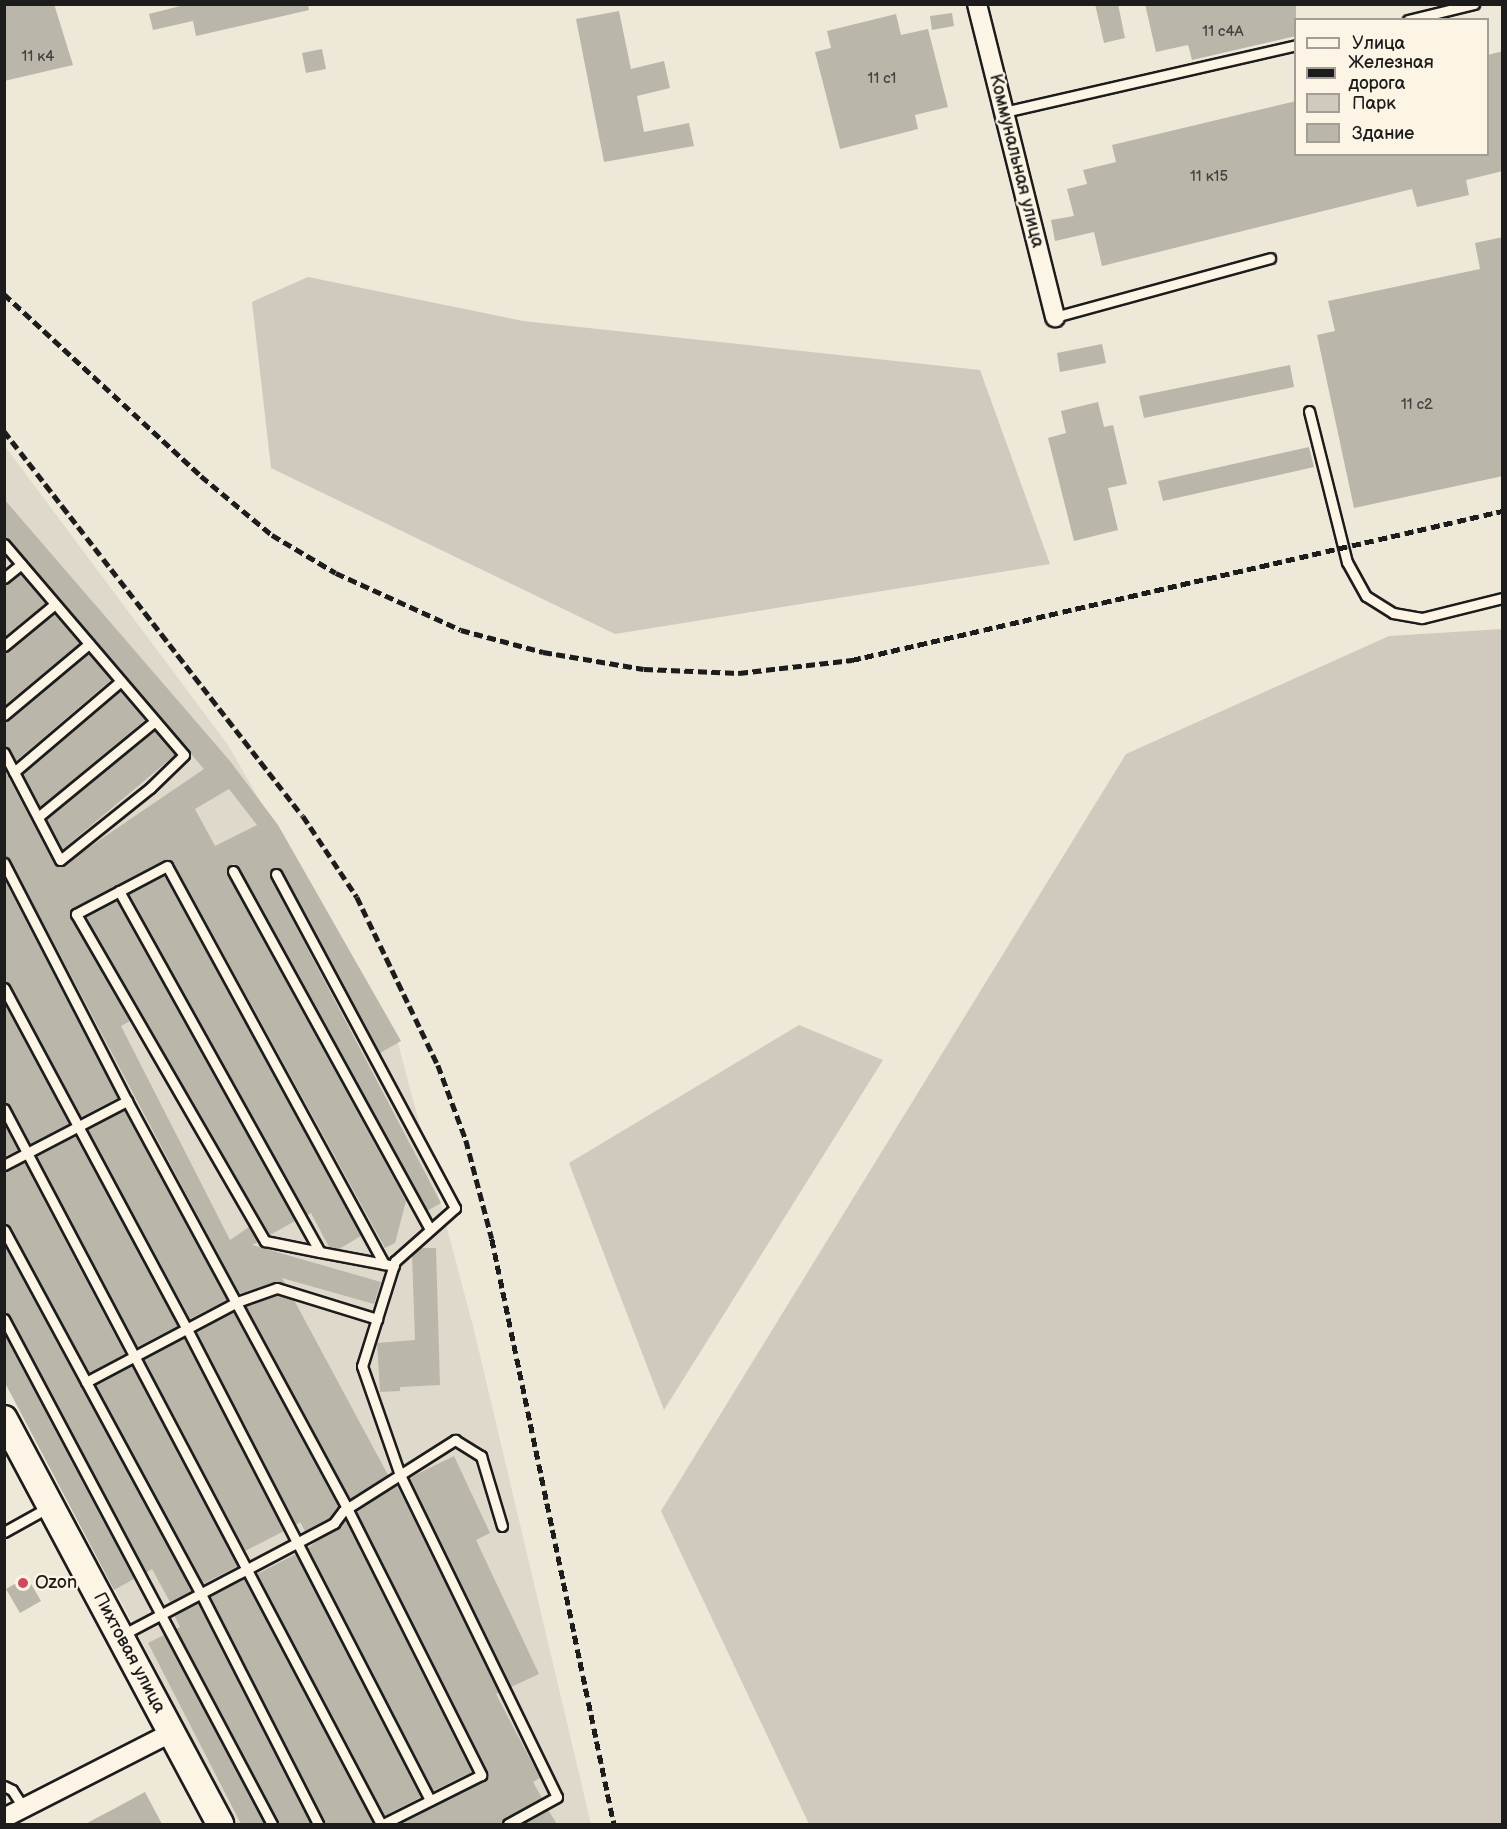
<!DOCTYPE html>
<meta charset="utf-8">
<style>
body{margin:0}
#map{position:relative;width:1507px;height:1829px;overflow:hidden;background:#eee8d9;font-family:"Balsamiq Sans",sans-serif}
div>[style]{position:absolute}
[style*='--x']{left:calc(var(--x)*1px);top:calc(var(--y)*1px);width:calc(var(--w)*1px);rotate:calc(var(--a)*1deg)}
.built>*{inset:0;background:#ded9cb}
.green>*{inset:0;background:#cfcabd}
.building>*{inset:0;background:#bab6aa}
.roads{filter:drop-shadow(2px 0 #1c1c1c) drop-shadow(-2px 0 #1c1c1c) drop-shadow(0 2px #1c1c1c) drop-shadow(0 -2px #1c1c1c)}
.lane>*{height:9px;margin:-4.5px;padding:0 4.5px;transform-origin:4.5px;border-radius:4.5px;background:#fcf5e5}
.street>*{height:18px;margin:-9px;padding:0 9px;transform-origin:9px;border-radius:9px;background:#fcf5e5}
.secondary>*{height:26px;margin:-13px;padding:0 13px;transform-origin:13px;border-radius:13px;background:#fcf5e5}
.rail>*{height:4.5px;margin-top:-2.25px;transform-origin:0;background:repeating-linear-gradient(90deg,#1c1c1c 0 9px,transparent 0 13.5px)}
.dots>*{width:16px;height:16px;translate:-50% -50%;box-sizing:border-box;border:3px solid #fcf5e5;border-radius:50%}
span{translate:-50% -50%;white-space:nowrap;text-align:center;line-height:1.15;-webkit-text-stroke:4.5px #fcf5e5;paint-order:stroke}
.number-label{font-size:15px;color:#444240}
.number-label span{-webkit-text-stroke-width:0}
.street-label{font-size:18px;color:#1c1c1c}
.poi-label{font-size:18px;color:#1c1c1c}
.left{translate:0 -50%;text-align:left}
.frame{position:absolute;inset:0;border:6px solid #1c1c1c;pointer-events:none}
.legend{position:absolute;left:1294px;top:18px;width:195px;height:138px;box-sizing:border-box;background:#fcf5e5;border:2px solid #a29e95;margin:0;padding:8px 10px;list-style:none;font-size:18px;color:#1c1c1c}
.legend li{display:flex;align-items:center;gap:12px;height:30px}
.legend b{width:30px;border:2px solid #a29e95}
</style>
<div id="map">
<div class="built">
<i style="clip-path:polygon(4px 445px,228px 745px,398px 1043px,474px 1330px,591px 1824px,236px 1824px,5px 1377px)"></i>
</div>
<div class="green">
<i style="clip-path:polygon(308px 277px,523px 321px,980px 370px,1050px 564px,615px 634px,271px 468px,252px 302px)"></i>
<i style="clip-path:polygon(1502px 629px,1502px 1824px,809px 1824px,661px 1511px,1126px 754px,1389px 636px)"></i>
<i style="clip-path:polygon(799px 1025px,883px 1060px,664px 1410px,569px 1163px)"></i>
</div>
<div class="building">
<i style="clip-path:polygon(4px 4px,54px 4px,73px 65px,4px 81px)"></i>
<i style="clip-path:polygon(188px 4px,308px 4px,309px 10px,196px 36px,193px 21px,153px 30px,149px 14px)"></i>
<i style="clip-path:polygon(1095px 4px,1118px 4px,1125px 38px,1104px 43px)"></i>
<i style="clip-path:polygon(1145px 4px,1296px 4px,1296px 36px,1192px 60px,1188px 45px,1156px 52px)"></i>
<i style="clip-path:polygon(619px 11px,631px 69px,664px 61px,670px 88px,637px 96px,644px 132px,689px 123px,694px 146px,604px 162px,576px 19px)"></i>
<i style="clip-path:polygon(952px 13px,954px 26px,932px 30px,930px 16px)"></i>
<i style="clip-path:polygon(896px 14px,901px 35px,928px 29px,948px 107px,915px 115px,918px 129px,840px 149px,815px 52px,831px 48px,827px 31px)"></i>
<i style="clip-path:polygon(322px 49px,326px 69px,306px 73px,302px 53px)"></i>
<i style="clip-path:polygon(1503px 51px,1503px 171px,1466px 180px,1469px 195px,1417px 207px,1412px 189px,1102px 266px,1094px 232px,1055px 241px,1051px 220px,1074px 216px,1067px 189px,1087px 184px,1083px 170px,1116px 162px,1112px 145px,1296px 101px,1296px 154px,1488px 154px,1488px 55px)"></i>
<i style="clip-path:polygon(1503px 237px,1503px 476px,1354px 508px,1317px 335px,1335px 331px,1328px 301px,1480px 269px,1475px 243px)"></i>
<i style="clip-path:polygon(1102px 344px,1106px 363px,1060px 372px,1057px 353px)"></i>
<i style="clip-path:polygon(1290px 365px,1294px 387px,1144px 418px,1139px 396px)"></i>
<i style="clip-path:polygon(1098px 402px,1104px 427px,1113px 425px,1127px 484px,1108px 488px,1118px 530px,1074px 541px,1048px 438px,1066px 433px,1061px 411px)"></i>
<i style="clip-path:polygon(1309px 447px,1314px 467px,1163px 501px,1158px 481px)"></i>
<i style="clip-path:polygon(evenodd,4px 499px,230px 761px,278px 825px,401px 1041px,380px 1053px,282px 871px,272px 868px,270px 877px,441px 1203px,427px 1211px,239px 868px,234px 864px,228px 867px,227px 874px,406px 1201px,395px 1243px,385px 1248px,173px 862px,164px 860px,70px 911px,130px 1021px,121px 1026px,230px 1240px,249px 1227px,258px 1242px,252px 1245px,381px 1282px,374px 1304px,282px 1278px,285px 1283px,275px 1282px,239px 1294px,10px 860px,4px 856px,4px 769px,54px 863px,60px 867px,204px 769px,4px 537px,4px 499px,229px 789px,257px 825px,215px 846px,195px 809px,229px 789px)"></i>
<i style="clip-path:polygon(20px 573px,46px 603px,4px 637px,4px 585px)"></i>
<i style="clip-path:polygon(54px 613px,80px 643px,4px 706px,4px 653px)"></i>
<i style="clip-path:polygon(88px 653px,111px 680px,16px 761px,4px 746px,4px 722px)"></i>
<i style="clip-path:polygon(120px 691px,145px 720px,40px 807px,22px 774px)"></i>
<i style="clip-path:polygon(154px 730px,175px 755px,62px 850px,46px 819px)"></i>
<i style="clip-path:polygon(164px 875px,361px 1236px,339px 1249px,329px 1247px,311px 1213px,307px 1215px,128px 894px)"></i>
<i style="clip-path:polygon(4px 879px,118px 1098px,81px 1117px,10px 985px,4px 981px)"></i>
<i style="clip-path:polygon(116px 900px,295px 1221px,270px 1235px,85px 917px)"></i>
<i style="clip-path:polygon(4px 1003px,69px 1124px,30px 1144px,4px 1102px)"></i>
<i style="clip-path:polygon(124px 1110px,227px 1300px,190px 1319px,87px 1129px)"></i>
<i style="clip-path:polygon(4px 1124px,18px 1150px,4px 1157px)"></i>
<i style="clip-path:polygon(75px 1135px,178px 1326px,137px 1347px,36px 1156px)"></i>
<i style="clip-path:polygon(24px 1162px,125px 1354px,89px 1373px,10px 1227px,4px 1223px,4px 1172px)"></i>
<i style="clip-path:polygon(4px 1245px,192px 1591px,170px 1602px,152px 1569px,146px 1573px,10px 1316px,4px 1312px)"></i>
<i style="clip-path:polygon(420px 1248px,436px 1248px,440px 1385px,400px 1387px,400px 1391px,380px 1392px,377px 1343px,415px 1340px,412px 1255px)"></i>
<i style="clip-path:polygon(277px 1295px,294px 1300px,388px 1475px,350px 1499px,246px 1306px)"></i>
<i style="clip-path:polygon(233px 1312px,338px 1506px,330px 1518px,305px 1531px,300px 1522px,296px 1525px,196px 1331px)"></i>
<i style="clip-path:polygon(4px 1334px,134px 1579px,114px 1590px,4px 1381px)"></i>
<i style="clip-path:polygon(184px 1338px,284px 1531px,245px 1551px,144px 1359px)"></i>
<i style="clip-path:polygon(132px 1365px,238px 1566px,203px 1584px,95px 1385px)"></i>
<i style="clip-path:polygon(454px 1456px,490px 1533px,476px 1540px,539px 1674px,511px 1687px,409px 1478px)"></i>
<i style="clip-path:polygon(397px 1485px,499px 1693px,496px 1694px,540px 1778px,533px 1782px,542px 1798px,505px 1818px,501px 1824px,397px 1824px,484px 1781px,488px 1775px,356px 1511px)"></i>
<i style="clip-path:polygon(345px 1519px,472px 1772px,433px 1791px,308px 1548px)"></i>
<i style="clip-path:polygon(296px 1554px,421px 1797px,384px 1816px,257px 1574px)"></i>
<i style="clip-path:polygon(27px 1577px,41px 1601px,20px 1613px,6px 1589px)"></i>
<i style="clip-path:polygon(244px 1578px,374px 1824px,325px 1824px,210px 1596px)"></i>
<i style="clip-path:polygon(198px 1603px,311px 1824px,279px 1824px,176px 1629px,180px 1627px,174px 1615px)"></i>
<i style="clip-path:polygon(164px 1635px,265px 1824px,241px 1824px,148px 1643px)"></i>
<i style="clip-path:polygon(145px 1792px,162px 1824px,85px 1824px,110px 1811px)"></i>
<i style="clip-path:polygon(548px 1810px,557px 1824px,521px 1824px)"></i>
</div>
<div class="roads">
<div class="lane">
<i style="--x:1408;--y:20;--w:68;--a:-13.6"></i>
<i style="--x:1004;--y:112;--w:300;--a:-12.9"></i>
<i style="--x:1055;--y:317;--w:223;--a:-15.3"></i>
<i style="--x:1309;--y:411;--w:156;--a:75.9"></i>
<i style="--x:1347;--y:562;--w:39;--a:61"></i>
<i style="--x:1366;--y:596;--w:32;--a:32"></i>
<i style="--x:1393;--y:613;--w:29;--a:10"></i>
<i style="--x:1422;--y:618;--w:82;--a:-14"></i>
<i style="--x:4;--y:544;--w:277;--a:49.5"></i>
<i style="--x:184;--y:755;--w:47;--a:135.9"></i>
<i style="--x:150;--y:788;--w:115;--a:141.3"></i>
<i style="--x:60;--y:860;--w:121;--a:-117.6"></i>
<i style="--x:4;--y:578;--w:22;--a:-39"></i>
<i style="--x:4;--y:646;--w:66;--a:-39.5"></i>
<i style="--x:4;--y:715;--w:111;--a:-39.9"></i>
<i style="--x:14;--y:772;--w:140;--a:-40.4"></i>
<i style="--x:38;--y:817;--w:151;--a:-39.4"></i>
<i style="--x:4;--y:863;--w:268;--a:62.7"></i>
<i style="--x:127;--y:1101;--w:463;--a:61.6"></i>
<i style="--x:347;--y:1508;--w:299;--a:63.3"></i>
<i style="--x:481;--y:1775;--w:110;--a:153.4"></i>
<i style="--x:233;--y:871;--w:409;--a:61.2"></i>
<i style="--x:276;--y:874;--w:379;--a:61.8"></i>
<i style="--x:455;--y:1208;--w:80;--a:138.5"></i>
<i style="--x:395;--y:1261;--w:110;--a:107.4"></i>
<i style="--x:362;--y:1366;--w:115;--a:70.8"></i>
<i style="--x:400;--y:1475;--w:358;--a:64"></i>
<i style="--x:557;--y:1797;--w:56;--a:151.1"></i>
<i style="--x:119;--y:891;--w:413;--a:60.9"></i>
<i style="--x:4;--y:988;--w:387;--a:61.8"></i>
<i style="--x:187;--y:1329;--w:530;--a:62.71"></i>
<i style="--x:4;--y:1109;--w:808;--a:62.2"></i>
<i style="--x:4;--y:1165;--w:139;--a:-27.5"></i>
<i style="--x:4;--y:1230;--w:414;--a:61.6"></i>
<i style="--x:201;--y:1594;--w:258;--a:63"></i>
<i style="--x:384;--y:1264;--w:453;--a:-118.6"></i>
<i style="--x:167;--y:866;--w:103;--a:152.2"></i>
<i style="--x:76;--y:914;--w:378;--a:60"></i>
<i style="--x:265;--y:1241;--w:56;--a:11.3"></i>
<i style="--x:320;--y:1252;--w:65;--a:10.6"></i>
<i style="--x:384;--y:1264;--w:10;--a:11"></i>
<i style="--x:4;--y:1319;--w:572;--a:62.05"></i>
<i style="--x:86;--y:1382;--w:171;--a:-27.9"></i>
<i style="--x:237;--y:1302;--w:42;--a:-19.3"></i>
<i style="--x:277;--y:1288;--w:105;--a:17.2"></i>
<i style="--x:4;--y:1532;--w:51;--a:-29.1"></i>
<i style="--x:122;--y:1635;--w:240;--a:-27.8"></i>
<i style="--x:334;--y:1523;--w:15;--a:-53"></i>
<i style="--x:343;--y:1511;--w:133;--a:-32.4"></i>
<i style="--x:455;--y:1440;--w:31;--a:32"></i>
<i style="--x:481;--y:1456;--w:73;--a:73.3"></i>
<i style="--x:4;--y:1786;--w:9;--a:27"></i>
<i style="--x:12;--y:1790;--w:20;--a:57"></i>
</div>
<div class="street">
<i style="--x:977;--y:4;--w:323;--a:76"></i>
<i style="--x:4;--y:1818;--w:187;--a:-27"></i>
</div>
<div class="secondary">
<i style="--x:4;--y:1419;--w:459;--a:61.9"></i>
</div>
</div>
<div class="rail">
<i style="--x:4;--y:294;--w:268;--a:42.7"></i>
<i style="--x:201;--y:476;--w:92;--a:39.7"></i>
<i style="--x:272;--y:535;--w:74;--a:30.7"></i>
<i style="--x:336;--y:573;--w:137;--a:24.5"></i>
<i style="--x:461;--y:630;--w:85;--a:15"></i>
<i style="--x:543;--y:652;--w:102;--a:9.6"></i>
<i style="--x:644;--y:669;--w:95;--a:2.4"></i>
<i style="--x:739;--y:673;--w:114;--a:-6.6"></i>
<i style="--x:852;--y:660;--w:667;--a:-12.91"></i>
<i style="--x:4;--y:431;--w:487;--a:52.2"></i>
<i style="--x:303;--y:816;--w:97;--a:56.3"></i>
<i style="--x:357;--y:897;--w:187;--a:64.3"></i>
<i style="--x:438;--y:1065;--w:80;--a:69.5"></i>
<i style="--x:466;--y:1140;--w:102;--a:75.3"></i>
<i style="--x:492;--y:1239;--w:598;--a:78.22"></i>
</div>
<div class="dots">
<i style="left:23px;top:1583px;background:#d1495b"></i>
</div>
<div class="number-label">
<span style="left:1223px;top:32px">11 с4А</span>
<span style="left:38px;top:57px">11 к4</span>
<span style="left:882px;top:79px">11 с1</span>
<span style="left:1209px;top:177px">11 к15</span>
<span style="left:1417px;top:405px">11 с2</span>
</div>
<div class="street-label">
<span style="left:1016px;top:161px;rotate:76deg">Коммунальная улица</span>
<span style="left:129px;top:1653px;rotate:62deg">Пихтовая улица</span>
</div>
<div class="poi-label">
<span class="left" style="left:35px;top:1583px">Ozon</span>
</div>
<div class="frame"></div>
<ul class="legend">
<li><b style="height:8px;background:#fcf5e5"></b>Улица</li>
<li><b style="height:8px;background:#1c1c1c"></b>Железная дорога</li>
<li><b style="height:16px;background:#cfcabd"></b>Парк</li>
<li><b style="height:16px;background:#bab6aa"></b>Здание</li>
</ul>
</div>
